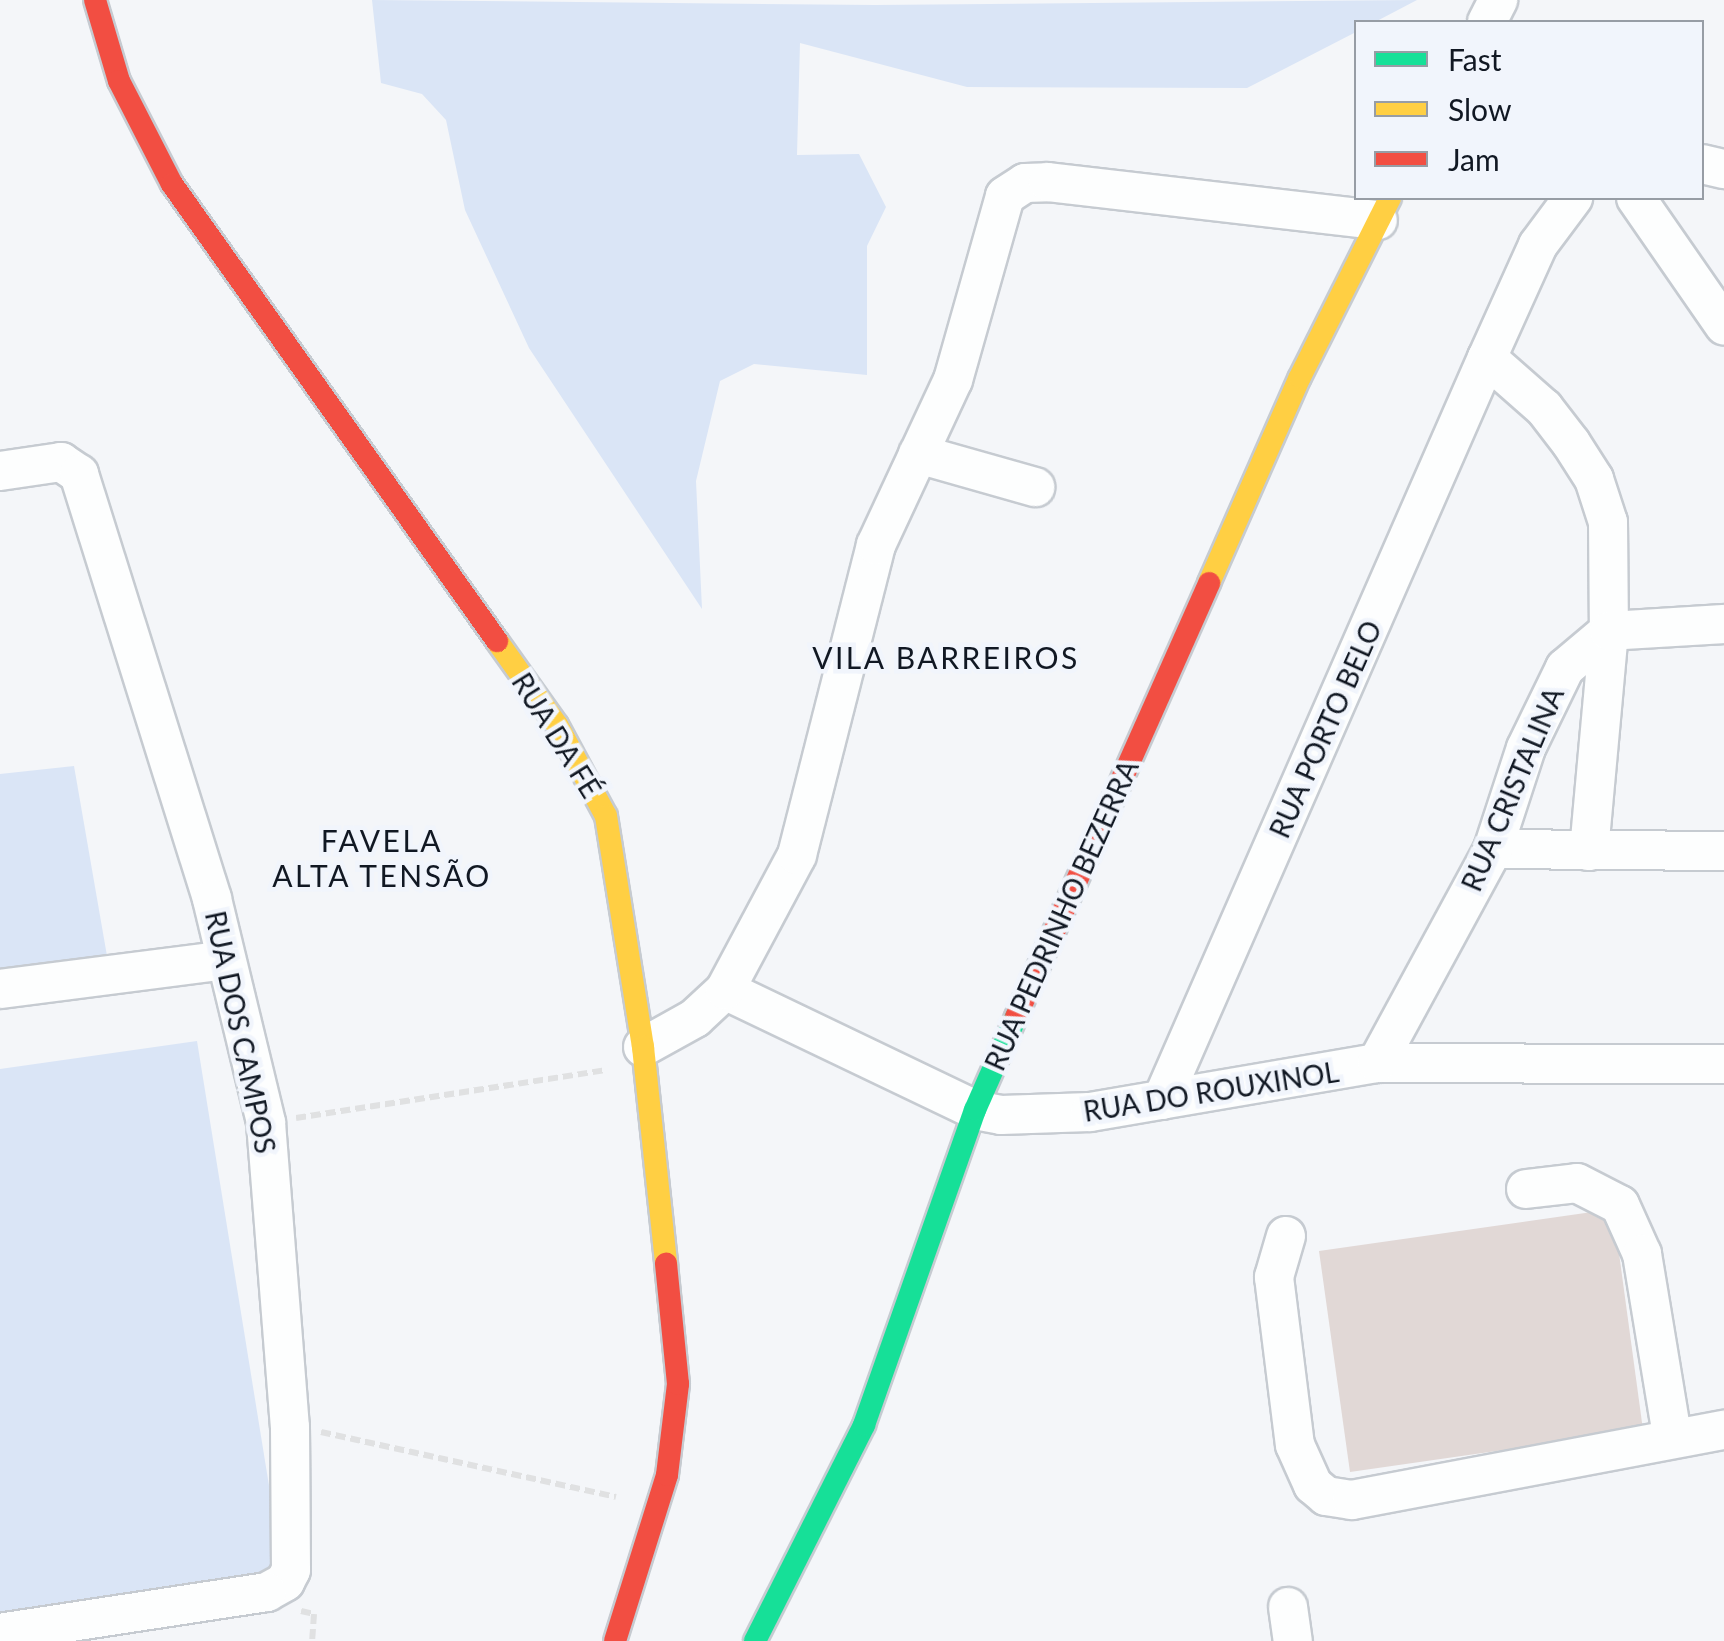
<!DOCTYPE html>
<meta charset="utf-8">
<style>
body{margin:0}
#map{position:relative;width:1724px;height:1641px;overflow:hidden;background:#f4f6f9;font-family:Lato,sans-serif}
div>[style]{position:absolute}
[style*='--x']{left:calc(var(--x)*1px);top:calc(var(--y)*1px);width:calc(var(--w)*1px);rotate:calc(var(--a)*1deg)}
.green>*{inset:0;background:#dae5f6}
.building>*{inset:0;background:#e1d8d6}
.path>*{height:6px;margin-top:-3px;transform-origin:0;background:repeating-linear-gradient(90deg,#e0e1e2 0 10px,transparent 0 15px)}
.roads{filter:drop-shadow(2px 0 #c6cbd1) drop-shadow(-2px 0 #c6cbd1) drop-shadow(0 2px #c6cbd1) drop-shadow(0 -2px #c6cbd1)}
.street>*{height:38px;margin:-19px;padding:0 19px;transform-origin:19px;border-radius:19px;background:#fdfefe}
.fast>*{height:22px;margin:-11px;padding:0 11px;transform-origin:11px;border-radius:11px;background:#16e098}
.slow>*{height:22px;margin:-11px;padding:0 11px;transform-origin:11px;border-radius:11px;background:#ffcf43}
.jam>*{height:22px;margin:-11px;padding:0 11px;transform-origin:11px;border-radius:11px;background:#f24e42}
span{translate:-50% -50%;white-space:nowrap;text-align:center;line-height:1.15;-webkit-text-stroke:9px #f1f5fc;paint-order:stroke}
.street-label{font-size:28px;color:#111823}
.neighbourhood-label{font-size:30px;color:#111823;letter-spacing:2.5px}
.legend{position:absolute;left:1354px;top:20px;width:350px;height:180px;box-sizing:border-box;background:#f1f5fc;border:2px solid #979da5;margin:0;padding:12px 18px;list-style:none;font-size:30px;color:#111823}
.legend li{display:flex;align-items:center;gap:20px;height:50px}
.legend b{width:50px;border:2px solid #979da5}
</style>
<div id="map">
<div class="green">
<i style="clip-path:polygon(372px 0,875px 5px,1417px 0,1375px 22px,1356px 22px,1356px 32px,1247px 88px,967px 87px,800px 43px,797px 155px,859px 154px,886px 207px,867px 246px,867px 375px,754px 364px,720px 381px,696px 481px,702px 609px,529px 348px,465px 210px,446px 120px,422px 94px,381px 83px)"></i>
<i style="clip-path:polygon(74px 766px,107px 956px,0 970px,0 774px)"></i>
<i style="clip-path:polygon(197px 1041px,283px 1572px,0 1616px,0 1069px)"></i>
</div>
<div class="building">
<i style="clip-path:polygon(1613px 1209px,1643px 1430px,1350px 1472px,1319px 1251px)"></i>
</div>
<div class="path">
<i style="--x:296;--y:1118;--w:313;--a:-8.8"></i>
<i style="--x:321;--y:1432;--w:302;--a:12.4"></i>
<i style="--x:301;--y:1611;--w:13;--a:13"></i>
<i style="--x:314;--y:1614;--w:27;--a:94"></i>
</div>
<div class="roads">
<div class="street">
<i style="--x:1487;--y:22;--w:25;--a:-63"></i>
<i style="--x:1702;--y:164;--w:23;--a:13"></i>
<i style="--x:1636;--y:198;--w:155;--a:55.3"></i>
<i style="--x:1487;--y:358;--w:76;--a:41.3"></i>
<i style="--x:1544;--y:408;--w:44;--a:52.4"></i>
<i style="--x:1571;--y:443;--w:43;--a:57.4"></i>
<i style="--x:1594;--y:479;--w:45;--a:72"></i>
<i style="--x:1608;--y:522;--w:109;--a:89.5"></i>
<i style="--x:1609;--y:631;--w:221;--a:95.2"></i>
<i style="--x:918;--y:454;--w:122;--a:15.8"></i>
<i style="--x:0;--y:471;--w:62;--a:-8.4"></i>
<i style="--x:61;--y:462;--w:22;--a:34"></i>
<i style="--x:79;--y:474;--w:445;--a:72.6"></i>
<i style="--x:212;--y:899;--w:230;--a:76.4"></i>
<i style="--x:266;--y:1123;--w:305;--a:85.5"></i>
<i style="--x:290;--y:1427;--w:143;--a:89.6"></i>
<i style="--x:291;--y:1570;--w:13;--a:117"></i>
<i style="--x:285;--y:1582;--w:21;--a:151"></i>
<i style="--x:267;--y:1592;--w:270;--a:171.3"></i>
<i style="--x:1493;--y:849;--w:231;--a:0.5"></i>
<i style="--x:0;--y:989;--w:227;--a:-7.3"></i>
<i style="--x:725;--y:990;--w:277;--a:25.6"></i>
<i style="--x:975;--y:1110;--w:26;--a:11"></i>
<i style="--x:1001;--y:1115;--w:89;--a:-1.9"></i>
<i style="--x:1090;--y:1112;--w:291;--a:-9.7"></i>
<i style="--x:1377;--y:1063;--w:347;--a:0.2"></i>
<i style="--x:643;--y:1047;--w:60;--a:-29.1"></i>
<i style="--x:695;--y:1018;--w:41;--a:-43"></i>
<i style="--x:725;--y:990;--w:153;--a:-61.9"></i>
<i style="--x:797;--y:855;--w:320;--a:-75.7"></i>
<i style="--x:876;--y:545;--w:182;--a:-65"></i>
<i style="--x:953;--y:380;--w:191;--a:-74.2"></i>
<i style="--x:1005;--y:196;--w:24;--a:-33"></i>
<i style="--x:1025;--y:183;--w:23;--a:-2"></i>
<i style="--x:1048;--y:182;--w:332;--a:6.6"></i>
<i style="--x:1377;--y:1063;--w:243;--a:-61.5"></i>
<i style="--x:1493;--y:849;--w:106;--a:-71.9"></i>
<i style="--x:1526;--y:748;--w:89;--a:-64"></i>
<i style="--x:1565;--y:668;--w:57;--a:-40.1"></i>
<i style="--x:1609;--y:631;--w:115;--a:-3.5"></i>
<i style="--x:1162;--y:1100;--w:810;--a:-66.35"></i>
<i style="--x:1487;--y:358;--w:124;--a:-65.7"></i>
<i style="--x:1538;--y:245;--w:59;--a:-53.3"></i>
<i style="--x:1526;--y:1189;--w:51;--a:-6.7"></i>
<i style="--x:1577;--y:1183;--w:48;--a:27.1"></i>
<i style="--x:1620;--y:1205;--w:54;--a:65.8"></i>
<i style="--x:1642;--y:1254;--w:183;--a:80.6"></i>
<i style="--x:1286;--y:1236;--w:43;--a:106.3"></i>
<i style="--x:1274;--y:1277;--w:169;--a:82.9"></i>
<i style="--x:1295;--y:1445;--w:44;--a:65.8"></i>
<i style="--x:1313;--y:1485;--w:17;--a:40"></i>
<i style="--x:1326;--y:1496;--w:26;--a:9"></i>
<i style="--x:1352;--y:1500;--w:379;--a:-10.7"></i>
<i style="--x:1288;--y:1607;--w:34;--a:82"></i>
</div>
<div class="fast">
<i style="--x:755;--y:1641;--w:242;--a:-63.2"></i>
<i style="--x:864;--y:1425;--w:334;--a:-70.6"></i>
<i style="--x:975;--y:1110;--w:102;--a:-66.2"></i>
</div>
<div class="slow">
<i style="--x:1209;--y:583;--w:225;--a:-66.2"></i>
<i style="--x:1300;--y:377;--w:200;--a:-63.3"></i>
<i style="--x:497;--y:641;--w:103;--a:54.5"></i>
<i style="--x:557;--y:725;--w:103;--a:61.7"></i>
<i style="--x:606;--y:816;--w:234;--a:80.9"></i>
<i style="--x:643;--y:1047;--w:218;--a:83.9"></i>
</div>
<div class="jam">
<i style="--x:95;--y:0;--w:84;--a:73.5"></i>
<i style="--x:119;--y:81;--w:116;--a:62.8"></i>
<i style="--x:172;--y:184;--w:561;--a:54.58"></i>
<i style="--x:1016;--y:1017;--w:475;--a:-66"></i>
<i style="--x:615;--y:1641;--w:174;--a:-72.6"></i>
<i style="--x:667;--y:1475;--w:92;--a:-83.1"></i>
<i style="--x:678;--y:1384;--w:121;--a:-95.7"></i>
</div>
</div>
<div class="street-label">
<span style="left:1325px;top:729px;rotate:-66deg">RUA PORTO BELO</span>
<span style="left:557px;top:735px;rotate:58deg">RUA DA FÉ</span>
<span style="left:1512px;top:789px;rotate:-67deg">RUA CRISTALINA</span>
<span style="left:1061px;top:915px;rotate:-66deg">RUA PEDRINHO BEZERRA</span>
<span style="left:241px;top:1032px;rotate:78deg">RUA DOS CAMPOS</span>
<span style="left:1211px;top:1091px;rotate:-9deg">RUA DO ROUXINOL</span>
</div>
<div class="neighbourhood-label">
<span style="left:946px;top:657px">VILA BARREIROS</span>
<span style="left:382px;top:857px">FAVELA<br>ALTA TENSÃO</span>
</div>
<ul class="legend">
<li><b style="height:12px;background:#16e098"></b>Fast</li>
<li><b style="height:12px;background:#ffcf43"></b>Slow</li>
<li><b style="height:12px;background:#f24e42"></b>Jam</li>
</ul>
</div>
